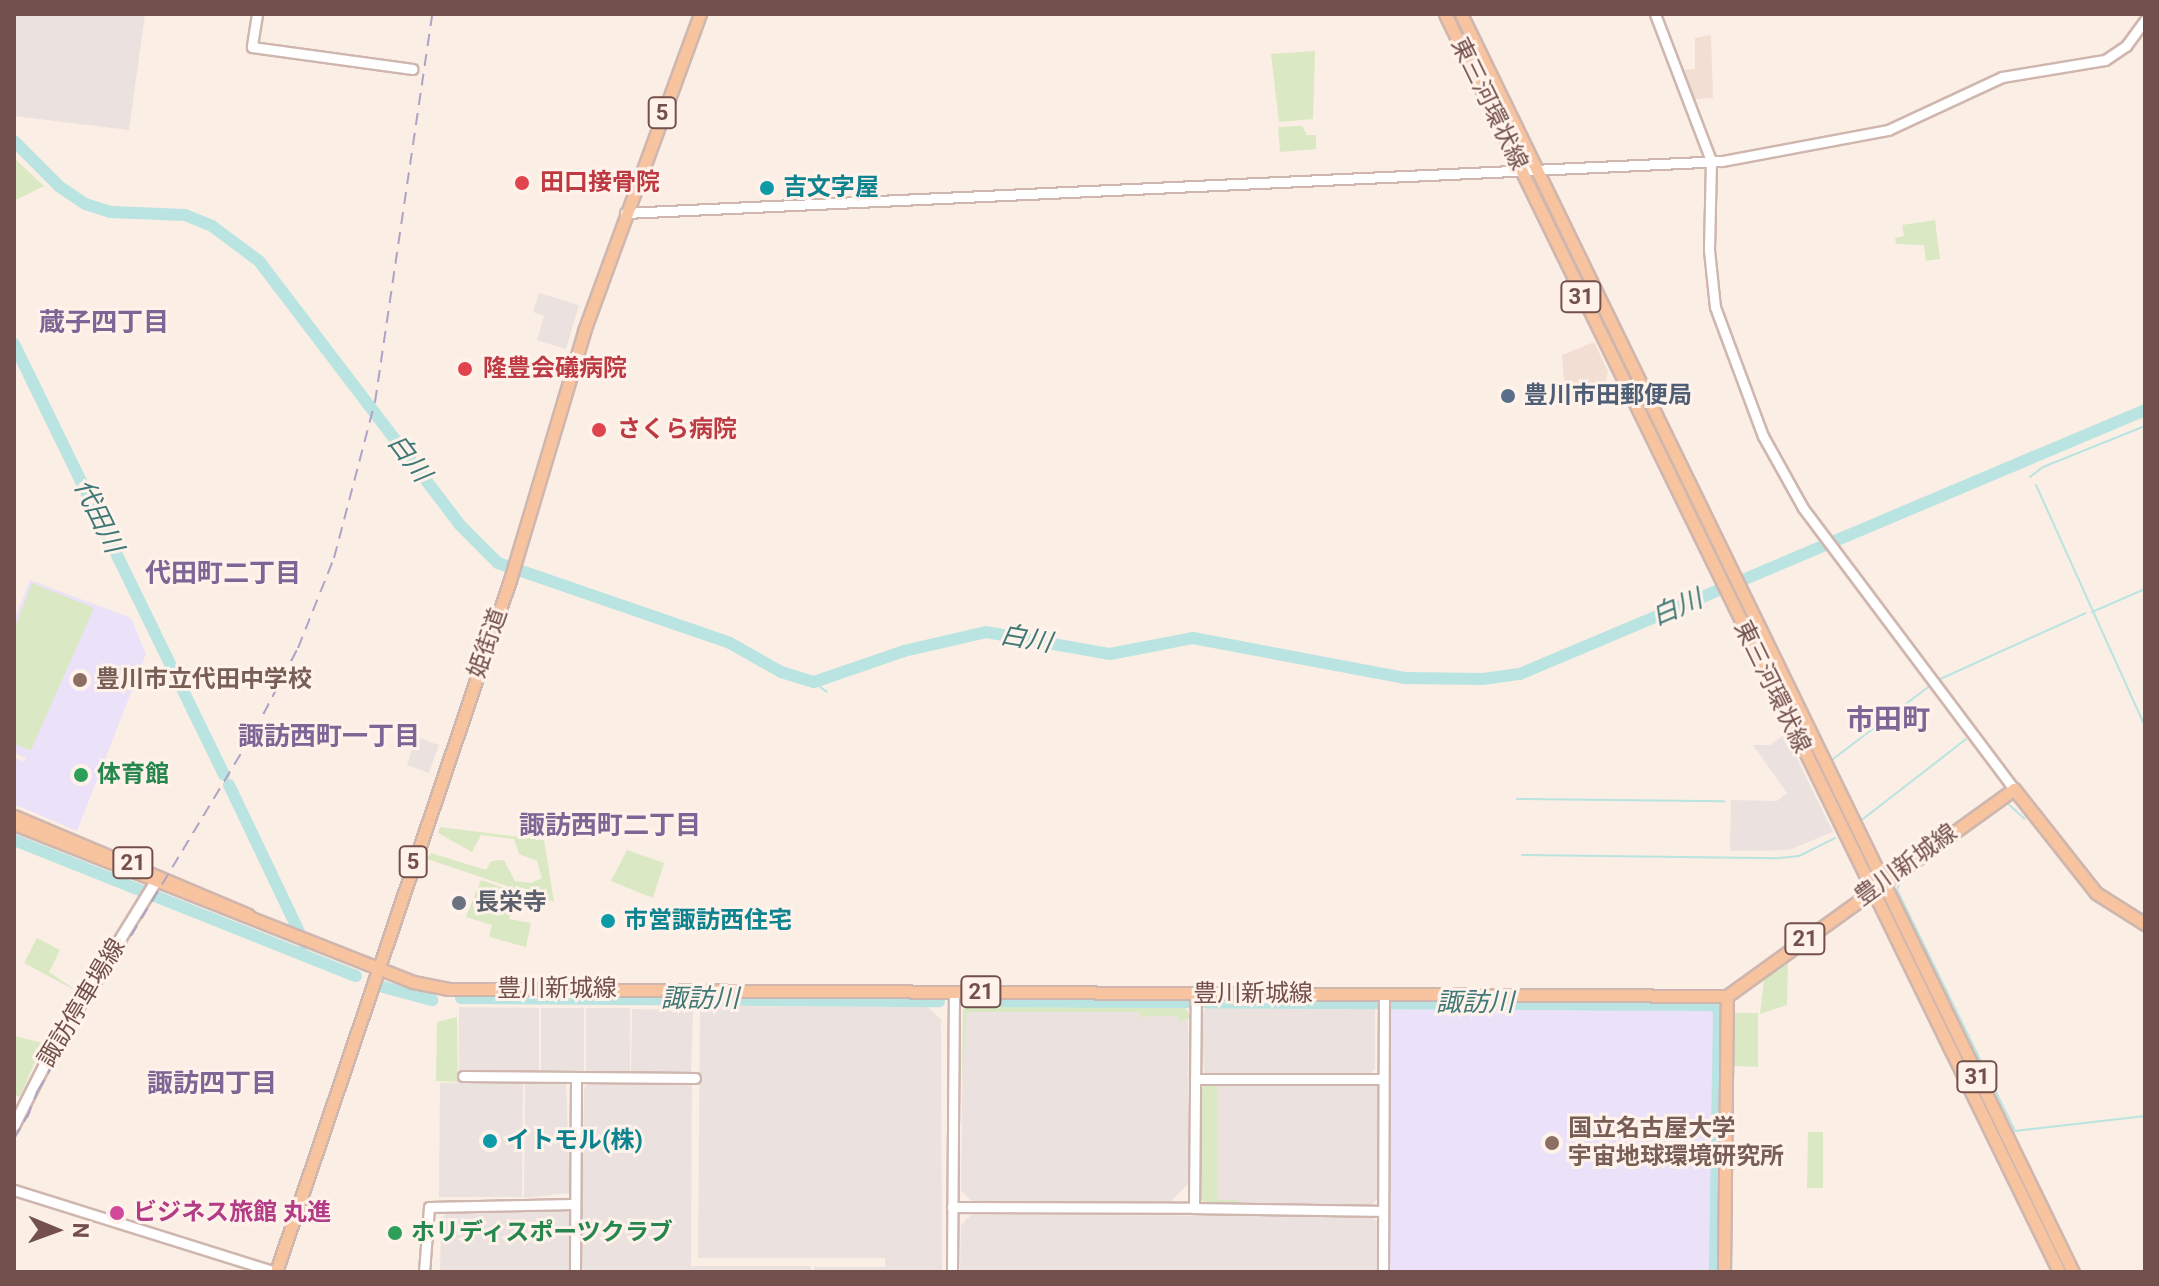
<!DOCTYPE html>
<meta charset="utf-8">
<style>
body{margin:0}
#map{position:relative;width:2159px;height:1286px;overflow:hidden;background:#fbeee4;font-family:Roboto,"Noto Sans JP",sans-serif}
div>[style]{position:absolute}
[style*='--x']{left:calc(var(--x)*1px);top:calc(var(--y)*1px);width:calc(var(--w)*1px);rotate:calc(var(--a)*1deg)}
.residential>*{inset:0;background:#f3ded3}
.industrial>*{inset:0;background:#ebe2df}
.education>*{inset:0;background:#ebe1f8}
.green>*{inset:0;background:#dae9c3}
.stream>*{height:2px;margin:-1px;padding:0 1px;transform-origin:1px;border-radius:1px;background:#b9e4e1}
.river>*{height:12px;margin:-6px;padding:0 6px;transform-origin:6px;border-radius:6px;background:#b9e4e1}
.roads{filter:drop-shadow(2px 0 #cfb6ae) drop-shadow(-2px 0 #cfb6ae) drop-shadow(0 2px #cfb6ae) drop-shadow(0 -2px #cfb6ae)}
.tertiary>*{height:9px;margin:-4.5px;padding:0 4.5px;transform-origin:4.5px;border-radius:4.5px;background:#fff}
.secondary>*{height:10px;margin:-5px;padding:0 5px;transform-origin:5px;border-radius:5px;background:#fff}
.primary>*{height:11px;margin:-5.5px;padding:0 5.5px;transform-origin:5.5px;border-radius:5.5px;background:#f8c49f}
.rail>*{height:2px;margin-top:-1px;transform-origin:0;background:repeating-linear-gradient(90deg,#aea3c5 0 12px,transparent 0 20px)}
.dots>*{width:22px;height:22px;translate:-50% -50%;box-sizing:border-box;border:4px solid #fef2ea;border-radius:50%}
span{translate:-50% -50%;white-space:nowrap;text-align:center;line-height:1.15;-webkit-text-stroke:6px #fef2ea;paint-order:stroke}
.shield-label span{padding:2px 6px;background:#fef2ea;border:2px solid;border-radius:6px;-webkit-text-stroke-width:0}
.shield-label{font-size:22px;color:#73504b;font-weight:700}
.street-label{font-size:24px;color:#73504b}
.health-label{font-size:24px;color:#be3a42;font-weight:700}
.left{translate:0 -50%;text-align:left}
.culture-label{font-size:24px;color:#0d838f;font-weight:700}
.service-label{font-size:24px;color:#4e5e75;font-weight:700}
.education-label{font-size:24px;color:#785e54;font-weight:700}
.leisure-label{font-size:24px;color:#27864d;font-weight:700}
.worship-label{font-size:24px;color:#5b616d;font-weight:700}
.hotel-label{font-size:24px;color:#b23c85;font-weight:700}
.neighbourhood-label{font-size:26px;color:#7c6696;font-weight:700}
.water-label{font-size:26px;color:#3f7876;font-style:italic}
.quarter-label{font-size:28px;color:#7c6696;font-weight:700}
.frame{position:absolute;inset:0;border:16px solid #73504b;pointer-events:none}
.north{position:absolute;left:16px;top:1190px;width:80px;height:80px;-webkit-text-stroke:6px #fef2ea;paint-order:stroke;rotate:91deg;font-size:22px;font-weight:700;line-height:32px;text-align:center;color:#73504b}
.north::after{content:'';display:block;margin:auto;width:28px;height:36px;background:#73504b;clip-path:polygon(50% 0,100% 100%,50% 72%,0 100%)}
</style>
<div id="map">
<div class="residential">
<i style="clip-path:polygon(1711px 35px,1713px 98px,1694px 99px,1682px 70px,1695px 69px,1695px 38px)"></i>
<i style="clip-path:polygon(1594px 342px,1608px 371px,1605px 388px,1566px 403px,1562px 355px)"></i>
</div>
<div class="industrial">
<i style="clip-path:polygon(14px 14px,145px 14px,129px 130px,14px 116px)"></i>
<i style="clip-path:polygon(539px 293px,579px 305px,566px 349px,537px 340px,544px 316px,533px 312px)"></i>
<i style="clip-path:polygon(1785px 734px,1833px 832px,1789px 850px,1730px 851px,1731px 800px,1777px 801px,1787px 793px,1753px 745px,1770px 745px)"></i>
<i style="clip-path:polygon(416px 737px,439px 745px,429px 773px,407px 765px)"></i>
<i style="clip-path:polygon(700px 1006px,928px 1007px,941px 1020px,942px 1272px,814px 1272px,814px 1267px,885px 1267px,885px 1258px,698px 1258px)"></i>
<i style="clip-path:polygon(459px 1007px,539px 1008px,539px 1074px,459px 1073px)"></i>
<i style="clip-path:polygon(541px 1008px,584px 1008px,584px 1073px,541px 1073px)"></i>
<i style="clip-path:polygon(586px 1008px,630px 1008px,630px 1074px,586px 1073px)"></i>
<i style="clip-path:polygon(1207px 1008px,1375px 1009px,1375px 1069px,1371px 1073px,1204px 1073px,1201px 1013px)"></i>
<i style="clip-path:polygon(632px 1009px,693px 1010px,691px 1075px,631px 1074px)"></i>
<i style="clip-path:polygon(963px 1009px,1188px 1010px,1189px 1183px,1169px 1203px,973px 1203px,961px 1190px)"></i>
<i style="clip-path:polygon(591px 1080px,692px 1081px,691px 1266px,811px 1266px,811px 1272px,581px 1272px,584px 1088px)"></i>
<i style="clip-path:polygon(1208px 1081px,1375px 1084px,1381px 1090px,1379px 1198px,1371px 1205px,1205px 1204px,1200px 1197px,1202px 1089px)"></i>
<i style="clip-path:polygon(566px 1082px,570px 1193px,524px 1198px,525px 1083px)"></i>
<i style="clip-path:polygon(440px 1083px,523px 1083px,522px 1197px,439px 1197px)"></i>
<i style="clip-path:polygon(564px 1208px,571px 1215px,571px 1272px,440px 1272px,441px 1219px,451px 1209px)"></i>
<i style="clip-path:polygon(971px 1215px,1372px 1216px,1379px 1224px,1378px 1272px,960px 1272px,961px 1225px)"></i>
</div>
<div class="education">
<i style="clip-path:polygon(30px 580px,131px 618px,146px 654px,77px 831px,14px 804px,14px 757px,24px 762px,26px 758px,14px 753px,14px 621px)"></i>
<i style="clip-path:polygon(1388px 1006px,1715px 1008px,1716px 1272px,1387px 1272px)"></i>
</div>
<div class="green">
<i style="clip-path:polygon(1315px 51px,1313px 119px,1279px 122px,1271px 54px)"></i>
<i style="clip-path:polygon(1302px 126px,1307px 135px,1316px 135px,1316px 149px,1280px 152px,1278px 127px)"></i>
<i style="clip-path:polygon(14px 158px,44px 186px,14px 201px)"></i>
<i style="clip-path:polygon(1935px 220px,1940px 259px,1926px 261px,1924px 245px,1896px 244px,1895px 238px,1904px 236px,1902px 225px)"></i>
<i style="clip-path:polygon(32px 583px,94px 608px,31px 750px,14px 744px,14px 629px)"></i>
<i style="clip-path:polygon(1738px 592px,1869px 866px,1863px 869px,1731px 596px)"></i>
<i style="clip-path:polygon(440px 827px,544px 840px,554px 902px,427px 859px,431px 853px,486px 870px,491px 861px,504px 860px,515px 881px,531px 883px,542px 878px,537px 861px,519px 854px,514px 839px,481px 835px,472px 852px,438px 833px)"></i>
<i style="clip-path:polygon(627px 850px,664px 863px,653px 898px,611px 881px)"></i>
<i style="clip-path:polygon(481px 880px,516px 892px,509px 919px,531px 923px,526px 947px,489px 937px,492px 925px,466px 917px)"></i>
<i style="clip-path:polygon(37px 938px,60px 950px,49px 972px,82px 994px,24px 963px)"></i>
<i style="clip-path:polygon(1788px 963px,1787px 1005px,1760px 1014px,1764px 980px)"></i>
<i style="clip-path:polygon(969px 1003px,1182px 1003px,1191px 1018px,1178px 1022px,1178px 1016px,1143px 1016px,1141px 1024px,1140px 1012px,967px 1012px,962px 1083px,963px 1009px)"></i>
<i style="clip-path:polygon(1733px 1013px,1758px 1013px,1758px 1067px,1733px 1066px)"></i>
<i style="clip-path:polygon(457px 1017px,458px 1082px,436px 1081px,437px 1022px)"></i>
<i style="clip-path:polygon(14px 1036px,43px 1043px,20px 1097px,14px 1095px)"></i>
<i style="clip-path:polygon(1208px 1081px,1239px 1085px,1217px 1086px,1217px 1200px,1238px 1200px,1234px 1204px,1205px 1204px,1200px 1197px,1202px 1089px)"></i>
<i style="clip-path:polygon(1808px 1132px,1823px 1132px,1823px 1188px,1807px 1188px)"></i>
</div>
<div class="stream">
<i style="--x:2030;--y:477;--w:16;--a:-38"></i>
<i style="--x:2043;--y:467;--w:110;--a:-21.9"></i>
<i style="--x:2036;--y:485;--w:265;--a:65.7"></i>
<i style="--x:2092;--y:612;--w:58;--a:-23.5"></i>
<i style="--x:1938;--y:680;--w:162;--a:-24.4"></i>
<i style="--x:814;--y:682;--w:16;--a:38"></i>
<i style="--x:1833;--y:759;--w:124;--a:-37.1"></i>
<i style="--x:1517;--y:799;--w:207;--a:0.6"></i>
<i style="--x:2006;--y:802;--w:25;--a:42"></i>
<i style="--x:1863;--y:819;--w:130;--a:-37.8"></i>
<i style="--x:1933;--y:854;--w:39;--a:143"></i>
<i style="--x:1902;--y:877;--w:14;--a:111"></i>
<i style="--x:1897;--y:890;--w:268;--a:63.9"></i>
<i style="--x:2015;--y:1131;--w:131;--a:-6.6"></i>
<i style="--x:1522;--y:855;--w:257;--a:0.7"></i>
<i style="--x:1779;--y:858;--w:20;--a:-6"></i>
<i style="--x:1799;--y:856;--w:40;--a:-26.6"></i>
</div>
<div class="river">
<i style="--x:14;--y:141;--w:65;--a:45"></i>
<i style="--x:60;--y:187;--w:30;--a:34"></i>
<i style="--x:85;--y:204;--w:27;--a:17"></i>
<i style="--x:111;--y:212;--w:74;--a:2.3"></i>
<i style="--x:185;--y:215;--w:29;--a:22"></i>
<i style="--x:212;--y:226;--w:59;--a:36.7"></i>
<i style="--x:259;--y:261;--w:330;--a:52.7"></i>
<i style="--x:459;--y:524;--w:55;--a:45"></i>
<i style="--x:498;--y:563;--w:245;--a:19"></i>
<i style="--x:730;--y:643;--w:59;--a:29.6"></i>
<i style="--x:781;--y:672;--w:34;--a:17"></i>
<i style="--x:814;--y:682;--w:95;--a:-19"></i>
<i style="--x:904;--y:651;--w:84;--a:-13"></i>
<i style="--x:986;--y:632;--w:126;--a:10.1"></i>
<i style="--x:1110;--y:654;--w:85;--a:-10.9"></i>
<i style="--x:1193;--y:638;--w:215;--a:10.7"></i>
<i style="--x:1404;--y:678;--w:79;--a:0.7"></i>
<i style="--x:1483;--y:679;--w:37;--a:-8"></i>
<i style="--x:1520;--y:674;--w:678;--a:-22.9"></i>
<i style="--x:14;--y:344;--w:479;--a:64"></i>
<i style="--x:229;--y:785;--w:176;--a:64.5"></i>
<i style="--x:14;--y:840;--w:368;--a:21.7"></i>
<i style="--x:383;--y:987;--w:51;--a:14.9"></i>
<i style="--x:461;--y:998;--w:478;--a:0.4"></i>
<i style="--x:967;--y:1001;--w:747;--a:0.31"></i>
<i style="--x:1714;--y:1005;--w:9;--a:54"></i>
<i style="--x:1719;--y:1012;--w:260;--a:90.9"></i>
</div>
<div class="roads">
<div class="tertiary">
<i style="--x:257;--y:14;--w:33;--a:99"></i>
<i style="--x:252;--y:47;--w:162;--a:7.8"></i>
<i style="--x:1655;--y:14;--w:157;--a:69.1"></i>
<i style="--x:1711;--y:161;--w:89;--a:91.3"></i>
<i style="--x:1709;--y:250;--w:57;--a:84"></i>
<i style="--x:1715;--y:307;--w:138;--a:69.6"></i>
<i style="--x:1763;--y:436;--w:82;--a:60.9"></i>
<i style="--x:1803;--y:508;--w:351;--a:53.1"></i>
<i style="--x:625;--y:213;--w:1098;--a:-2.71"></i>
<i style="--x:1722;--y:161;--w:169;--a:-10.6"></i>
<i style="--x:1888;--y:130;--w:126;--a:-24.9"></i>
<i style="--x:2002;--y:77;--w:104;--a:-9.4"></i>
<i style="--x:2105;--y:60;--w:25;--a:-34"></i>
<i style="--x:2126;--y:46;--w:32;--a:-54"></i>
<i style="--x:463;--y:1076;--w:232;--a:0.5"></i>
<i style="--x:1195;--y:1079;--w:188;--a:0"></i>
<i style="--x:14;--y:1190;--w:274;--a:17.4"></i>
<i style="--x:952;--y:1207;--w:242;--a:0.2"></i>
<i style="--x:1194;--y:1208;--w:214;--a:-89.5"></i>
<i style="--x:1194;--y:1208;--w:189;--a:0.9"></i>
<i style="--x:424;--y:1272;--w:65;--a:-85.6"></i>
<i style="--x:429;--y:1207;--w:145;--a:-1.2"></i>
<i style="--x:575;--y:1272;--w:194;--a:-89.7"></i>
<i style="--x:952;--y:1272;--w:280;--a:-89.6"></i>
<i style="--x:1383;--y:1272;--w:278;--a:-89.8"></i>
</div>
<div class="secondary">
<i style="--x:14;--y:1126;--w:91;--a:-63.2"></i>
<i style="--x:55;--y:1045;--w:190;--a:-58.3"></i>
</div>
<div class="primary">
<i style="--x:1445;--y:14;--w:1400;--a:63.98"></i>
<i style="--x:1461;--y:14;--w:1399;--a:64.06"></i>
<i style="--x:14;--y:816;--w:254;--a:22.9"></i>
<i style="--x:14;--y:824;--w:429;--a:21.6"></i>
<i style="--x:413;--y:982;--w:36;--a:11"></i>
<i style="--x:448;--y:989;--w:1279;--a:0.31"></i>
<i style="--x:1727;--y:996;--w:354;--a:-35.8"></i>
<i style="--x:2014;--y:789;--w:132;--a:51.7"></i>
<i style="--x:2096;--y:893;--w:58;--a:32.3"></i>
<i style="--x:276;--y:1272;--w:730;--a:-71.32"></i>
<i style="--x:510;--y:580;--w:260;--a:-73.4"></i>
<i style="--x:584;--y:331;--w:338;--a:-69.9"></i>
<i style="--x:1724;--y:1272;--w:276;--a:-89.4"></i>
</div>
</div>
<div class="rail">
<i style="--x:27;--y:1118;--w:30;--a:-69"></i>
<i style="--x:38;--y:1090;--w:418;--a:-58.9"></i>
<i style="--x:254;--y:732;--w:95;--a:-62.4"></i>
<i style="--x:298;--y:648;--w:97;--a:-68.2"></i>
<i style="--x:334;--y:558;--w:161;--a:-75.3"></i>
<i style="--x:375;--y:402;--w:392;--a:-81.6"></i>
<i style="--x:14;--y:1139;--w:36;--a:-60"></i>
</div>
<div class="dots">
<i style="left:522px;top:183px;background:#e0444e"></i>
<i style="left:767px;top:188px;background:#0f9aa8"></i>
<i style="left:465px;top:369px;background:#e0444e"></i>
<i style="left:1508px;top:396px;background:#5c6f8a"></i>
<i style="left:599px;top:430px;background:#e0444e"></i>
<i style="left:80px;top:680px;background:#8d6e63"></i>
<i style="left:81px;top:775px;background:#2e9e5b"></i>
<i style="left:459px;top:903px;background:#6b7280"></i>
<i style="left:608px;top:921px;background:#0f9aa8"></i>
<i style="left:490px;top:1141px;background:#0f9aa8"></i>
<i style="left:1552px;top:1143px;background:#8d6e63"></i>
<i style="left:117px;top:1213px;background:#d1479c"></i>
<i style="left:395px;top:1233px;background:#2e9e5b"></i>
</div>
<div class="shield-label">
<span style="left:662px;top:113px">5</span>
<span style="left:1581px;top:297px">31</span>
<span style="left:413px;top:862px">5</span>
<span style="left:133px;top:863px">21</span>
<span style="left:1805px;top:939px">21</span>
<span style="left:981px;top:992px">21</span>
<span style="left:1977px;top:1077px">31</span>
</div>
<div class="street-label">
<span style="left:1489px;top:104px;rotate:64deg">東三河環状線</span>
<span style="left:488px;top:643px;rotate:-71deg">姫街道</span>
<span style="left:1772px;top:687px;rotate:64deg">東三河環状線</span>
<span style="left:1906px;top:865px;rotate:-36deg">豊川新城線</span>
<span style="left:557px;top:989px">豊川新城線</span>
<span style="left:1253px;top:994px">豊川新城線</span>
<span style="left:82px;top:1003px;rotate:-59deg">諏訪停車場線</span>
</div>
<div class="health-label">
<span class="left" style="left:540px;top:183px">田口接骨院</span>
<span class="left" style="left:483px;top:369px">隆豊会礒病院</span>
<span class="left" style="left:617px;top:430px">さくら病院</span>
</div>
<div class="culture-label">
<span class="left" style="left:783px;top:188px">吉文字屋</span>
<span class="left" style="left:624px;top:921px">市営諏訪西住宅</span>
<span class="left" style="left:506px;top:1141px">イトモル(株)</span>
</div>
<div class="service-label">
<span class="left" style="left:1524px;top:396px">豊川市田郵便局</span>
</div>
<div class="education-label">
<span class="left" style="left:96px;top:680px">豊川市立代田中学校</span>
<span class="left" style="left:1568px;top:1143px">国立名古屋大学<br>宇宙地球環境研究所</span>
</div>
<div class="leisure-label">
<span class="left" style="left:97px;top:775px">体育館</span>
<span class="left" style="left:411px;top:1233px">ホリディスポーツクラブ</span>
</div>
<div class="worship-label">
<span class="left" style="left:475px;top:903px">長栄寺</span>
</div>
<div class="hotel-label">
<span class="left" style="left:133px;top:1213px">ビジネス旅館 丸進</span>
</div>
<div class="neighbourhood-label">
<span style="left:104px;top:323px">蔵子四丁目</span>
<span style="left:223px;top:574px">代田町二丁目</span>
<span style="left:329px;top:737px">諏訪西町一丁目</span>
<span style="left:610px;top:826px">諏訪西町二丁目</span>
<span style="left:212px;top:1084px">諏訪四丁目</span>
</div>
<div class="water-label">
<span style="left:409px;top:458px;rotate:53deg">白川</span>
<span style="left:98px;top:516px;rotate:64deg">代田川</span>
<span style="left:1677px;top:608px;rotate:-23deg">白川</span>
<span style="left:1026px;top:639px;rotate:10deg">白川</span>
<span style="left:700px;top:999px">諏訪川</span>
<span style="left:1475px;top:1003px">諏訪川</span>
</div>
<div class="quarter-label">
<span style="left:1888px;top:720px">市田町</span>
</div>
<div class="frame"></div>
<div class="north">N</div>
</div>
